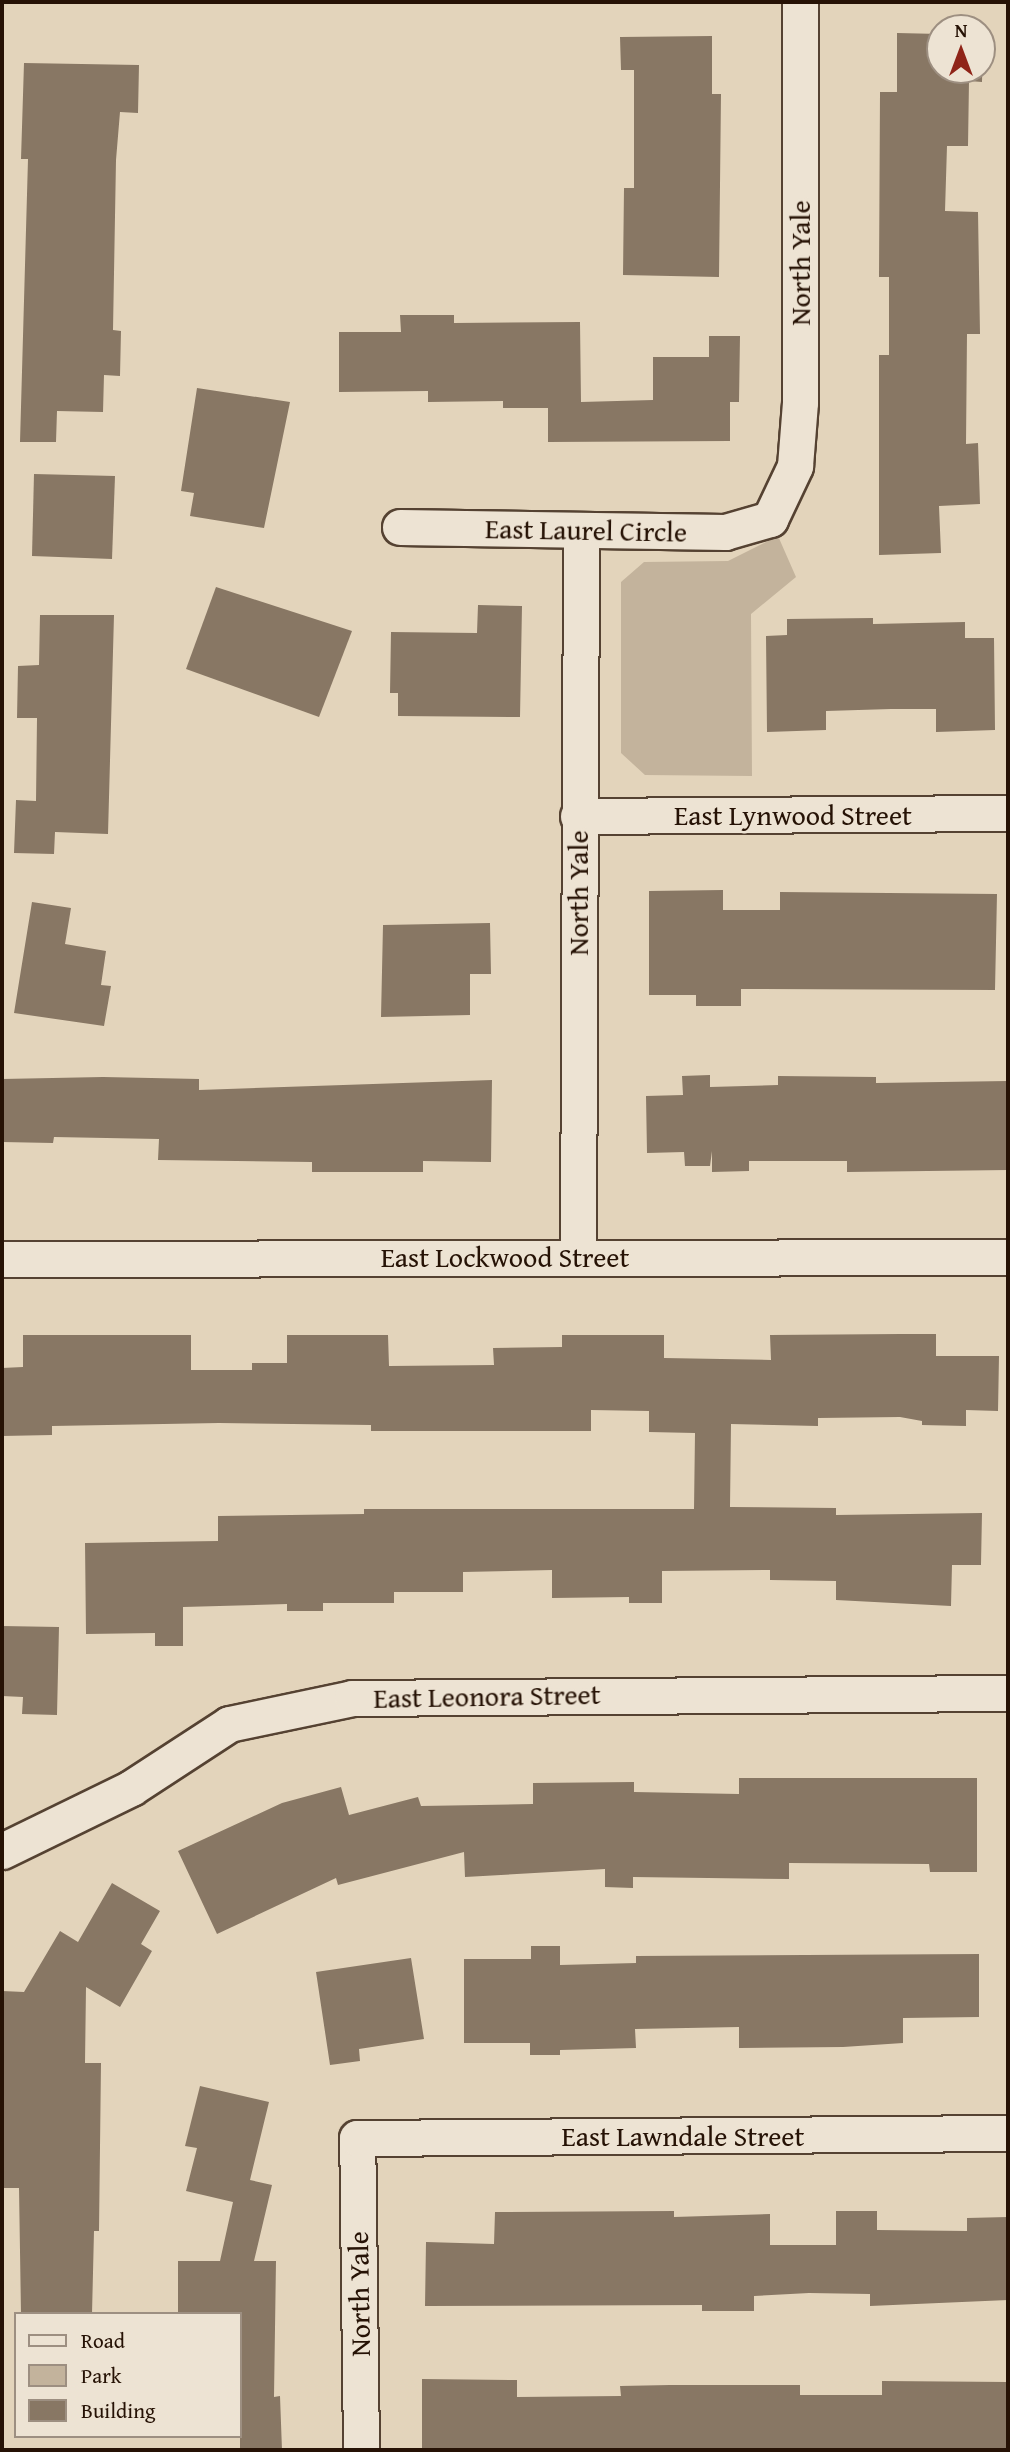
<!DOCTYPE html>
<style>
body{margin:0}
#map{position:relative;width:1010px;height:2452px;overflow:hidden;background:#e3d4bb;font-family:"Gentium Book Plus",serif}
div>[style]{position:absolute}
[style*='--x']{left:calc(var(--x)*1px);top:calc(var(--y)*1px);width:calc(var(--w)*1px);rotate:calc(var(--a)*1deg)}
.green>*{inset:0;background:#c3b39c}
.building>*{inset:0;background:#887764}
.roads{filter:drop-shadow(2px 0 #554232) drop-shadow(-2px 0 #554232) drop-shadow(0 2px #554232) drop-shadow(0 -2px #554232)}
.minor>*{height:35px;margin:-17.5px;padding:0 17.5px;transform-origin:17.5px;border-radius:17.5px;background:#ede3d3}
span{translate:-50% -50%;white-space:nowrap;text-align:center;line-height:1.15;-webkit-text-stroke:5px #ede3d3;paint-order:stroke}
.street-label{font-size:28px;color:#261205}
.frame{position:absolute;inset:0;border:4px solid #261205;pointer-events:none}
.legend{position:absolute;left:14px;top:2312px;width:228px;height:126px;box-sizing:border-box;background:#ede3d3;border:2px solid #9d8f81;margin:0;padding:9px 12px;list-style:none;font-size:21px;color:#261205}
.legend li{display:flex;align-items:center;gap:14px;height:35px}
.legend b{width:35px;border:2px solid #9d8f81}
.north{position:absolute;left:926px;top:14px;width:70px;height:70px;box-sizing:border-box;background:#ede3d3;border:2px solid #9d8f81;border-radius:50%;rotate:0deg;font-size:19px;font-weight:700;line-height:28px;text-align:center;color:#261205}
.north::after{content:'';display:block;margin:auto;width:24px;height:32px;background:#8f2418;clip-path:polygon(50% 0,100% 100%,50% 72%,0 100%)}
</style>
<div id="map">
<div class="green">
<i style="clip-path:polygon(778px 536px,796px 577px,751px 614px,752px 776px,645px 775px,621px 753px,621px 582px,644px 562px,728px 561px)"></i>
</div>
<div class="building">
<i style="clip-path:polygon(897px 33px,940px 34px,940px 70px,982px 70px,983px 35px,982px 82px,969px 81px,968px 146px,947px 146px,945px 211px,978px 212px,980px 334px,967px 334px,966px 444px,978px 443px,980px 504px,939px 506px,941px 553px,879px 555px,879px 355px,889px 355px,889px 277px,879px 277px,880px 92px,897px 92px)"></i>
<i style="clip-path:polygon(712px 36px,712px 94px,721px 94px,719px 277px,623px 275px,624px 188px,634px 188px,634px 70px,621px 70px,620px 37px)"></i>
<i style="clip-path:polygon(24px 63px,139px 65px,138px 113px,120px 112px,116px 160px,113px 330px,121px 331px,120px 376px,104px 375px,103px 412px,57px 411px,56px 442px,20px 442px,28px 159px,21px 159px)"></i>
<i style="clip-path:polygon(400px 315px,454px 315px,454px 323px,580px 322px,581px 402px,653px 400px,653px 357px,709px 357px,709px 336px,740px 336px,739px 402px,730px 402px,730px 441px,548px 442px,548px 408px,503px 408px,503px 401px,428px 402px,428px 391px,339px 392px,339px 332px,401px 332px)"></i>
<i style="clip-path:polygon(197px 388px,290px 402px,264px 528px,190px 516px,194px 493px,181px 491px)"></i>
<i style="clip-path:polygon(34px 474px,115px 476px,112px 559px,32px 556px)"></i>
<i style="clip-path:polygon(216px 587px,352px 631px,319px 717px,186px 669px)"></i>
<i style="clip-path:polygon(478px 605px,522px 606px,520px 717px,398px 716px,398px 693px,390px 693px,391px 632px,477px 633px)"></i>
<i style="clip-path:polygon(40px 615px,114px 615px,108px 834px,55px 832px,54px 854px,14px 853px,16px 800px,36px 801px,37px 718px,17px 718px,18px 666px,39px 665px)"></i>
<i style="clip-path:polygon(873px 618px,873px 624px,965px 622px,965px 638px,994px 638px,995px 730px,936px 732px,936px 709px,891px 709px,826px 711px,826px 730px,767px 732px,766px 636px,787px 635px,787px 619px)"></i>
<i style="clip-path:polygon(723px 890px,723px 910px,780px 910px,780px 892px,997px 894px,995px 990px,741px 989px,741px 1006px,696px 1006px,696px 995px,649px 995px,649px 891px)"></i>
<i style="clip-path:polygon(32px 902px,71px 908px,65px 944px,106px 951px,101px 985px,111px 986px,104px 1026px,14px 1013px)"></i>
<i style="clip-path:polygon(490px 923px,491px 974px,470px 974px,470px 1015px,381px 1017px,383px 925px)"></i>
<i style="clip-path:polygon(710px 1075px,710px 1087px,778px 1085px,778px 1076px,876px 1077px,876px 1083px,1008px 1081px,1008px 1170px,847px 1172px,847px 1161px,749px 1161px,749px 1171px,712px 1172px,712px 1151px,710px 1166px,685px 1166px,684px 1152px,647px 1153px,646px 1096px,683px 1095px,682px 1076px)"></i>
<i style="clip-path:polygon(103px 1077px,199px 1079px,199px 1090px,492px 1080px,491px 1162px,423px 1161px,423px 1172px,312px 1172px,312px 1162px,158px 1160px,159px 1139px,54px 1137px,53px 1143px,2px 1142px,2px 1079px)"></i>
<i style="clip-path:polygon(901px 1334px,936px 1334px,936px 1356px,999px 1356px,998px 1411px,966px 1410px,966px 1426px,922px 1425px,922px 1421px,900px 1417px,818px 1418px,818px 1426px,731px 1424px,730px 1507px,836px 1508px,836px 1515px,982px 1513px,981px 1565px,952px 1565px,951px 1606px,836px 1600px,836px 1581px,770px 1580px,770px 1570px,662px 1571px,662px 1603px,629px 1603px,629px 1597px,552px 1598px,552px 1570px,463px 1572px,463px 1592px,394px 1592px,394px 1603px,323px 1603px,323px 1611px,287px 1611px,287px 1604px,183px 1607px,183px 1646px,155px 1646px,155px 1633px,86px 1634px,85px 1543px,218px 1541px,218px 1516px,364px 1514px,364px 1509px,694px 1509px,695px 1433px,649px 1432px,649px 1411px,591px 1410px,591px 1431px,371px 1431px,371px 1425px,219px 1423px,52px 1426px,52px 1435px,2px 1436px,2px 1368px,23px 1367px,23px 1335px,191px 1335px,191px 1370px,252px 1370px,252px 1363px,287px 1363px,287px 1335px,388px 1335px,389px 1366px,494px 1365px,493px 1348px,562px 1347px,562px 1335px,664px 1335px,664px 1358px,771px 1360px,770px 1335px)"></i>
<i style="clip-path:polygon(2px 1626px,59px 1627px,57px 1715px,22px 1714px,23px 1697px,2px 1696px)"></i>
<i style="clip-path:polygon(739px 1778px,977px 1778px,977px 1872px,930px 1872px,929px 1864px,789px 1863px,789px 1879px,633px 1877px,633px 1888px,605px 1887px,605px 1869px,465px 1877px,464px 1852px,338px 1885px,336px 1878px,217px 1934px,178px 1851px,282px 1803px,341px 1787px,349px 1815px,418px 1797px,421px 1806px,533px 1804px,533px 1783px,634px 1782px,634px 1792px,739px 1794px)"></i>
<i style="clip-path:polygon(112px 1883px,160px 1911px,141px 1944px,152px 1951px,120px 2007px,86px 1987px,85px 2063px,101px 2063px,99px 2231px,94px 2231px,92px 2314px,21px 2314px,19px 2188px,2px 2188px,2px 1991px,24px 1992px,60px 1931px,78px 1942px)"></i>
<i style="clip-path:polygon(531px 1946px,560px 1946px,560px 1965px,636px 1963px,636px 1956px,979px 1954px,979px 2017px,903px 2018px,903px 2043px,843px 2047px,739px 2048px,739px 2027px,635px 2029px,636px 2048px,560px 2050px,560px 2055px,530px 2055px,530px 2043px,464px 2043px,464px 1959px,531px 1959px)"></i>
<i style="clip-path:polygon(411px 1958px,424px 2039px,359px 2049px,360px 2061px,330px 2065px,316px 1972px)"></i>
<i style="clip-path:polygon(200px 2086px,269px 2102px,250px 2180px,272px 2185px,254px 2261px,276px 2261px,274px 2397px,280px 2396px,282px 2450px,240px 2450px,240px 2314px,178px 2312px,178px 2261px,220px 2261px,233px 2202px,186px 2191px,197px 2148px,185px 2146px)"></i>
<i style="clip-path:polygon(674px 2211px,674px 2217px,770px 2214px,770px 2245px,836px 2245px,836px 2211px,877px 2211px,877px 2230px,967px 2231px,967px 2218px,1008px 2217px,1008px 2300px,870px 2306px,870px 2294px,809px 2293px,754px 2296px,754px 2311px,702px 2311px,702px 2305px,425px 2306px,426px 2242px,494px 2244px,495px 2212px)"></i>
<i style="clip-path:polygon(422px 2379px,517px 2380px,517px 2397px,621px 2396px,620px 2386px,670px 2385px,800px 2385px,800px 2395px,882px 2395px,882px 2381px,1008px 2382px,1008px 2450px,422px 2450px)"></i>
</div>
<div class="roads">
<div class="minor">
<i style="--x:400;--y:527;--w:325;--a:0.9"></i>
<i style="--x:725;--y:532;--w:47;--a:-16.1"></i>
<i style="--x:770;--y:519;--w:59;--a:-64.7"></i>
<i style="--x:795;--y:466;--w:64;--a:-85.5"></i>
<i style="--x:800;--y:402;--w:400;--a:-90"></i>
<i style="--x:578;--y:816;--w:430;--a:-0.4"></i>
<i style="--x:578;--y:1257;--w:727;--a:-89.76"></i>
<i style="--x:2;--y:1259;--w:1006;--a:-0.11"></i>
<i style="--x:2;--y:1851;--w:144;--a:-26"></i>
<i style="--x:131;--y:1788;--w:117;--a:-33.1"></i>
<i style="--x:229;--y:1724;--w:126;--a:-11.9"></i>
<i style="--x:352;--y:1698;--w:656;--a:-0.44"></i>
<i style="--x:361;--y:2450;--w:312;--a:-90.7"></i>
<i style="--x:357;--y:2138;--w:651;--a:-0.44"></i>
</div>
</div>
<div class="street-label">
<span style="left:800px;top:263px;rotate:-90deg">North Yale</span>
<span style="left:586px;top:530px;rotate:1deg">East Laurel Circle</span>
<span style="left:793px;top:815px">East Lynwood Street</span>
<span style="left:578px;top:893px;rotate:-90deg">North Yale</span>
<span style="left:505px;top:1257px">East Lockwood Street</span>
<span style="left:487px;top:1696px;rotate:-1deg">East Leonora Street</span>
<span style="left:683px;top:2136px">East Lawndale Street</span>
<span style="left:359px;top:2294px;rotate:-91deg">North Yale</span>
</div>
<div class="frame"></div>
<ul class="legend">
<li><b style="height:9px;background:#ede3d3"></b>Road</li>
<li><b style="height:19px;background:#c3b39c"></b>Park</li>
<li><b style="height:19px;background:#887764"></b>Building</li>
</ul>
<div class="north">N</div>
</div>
